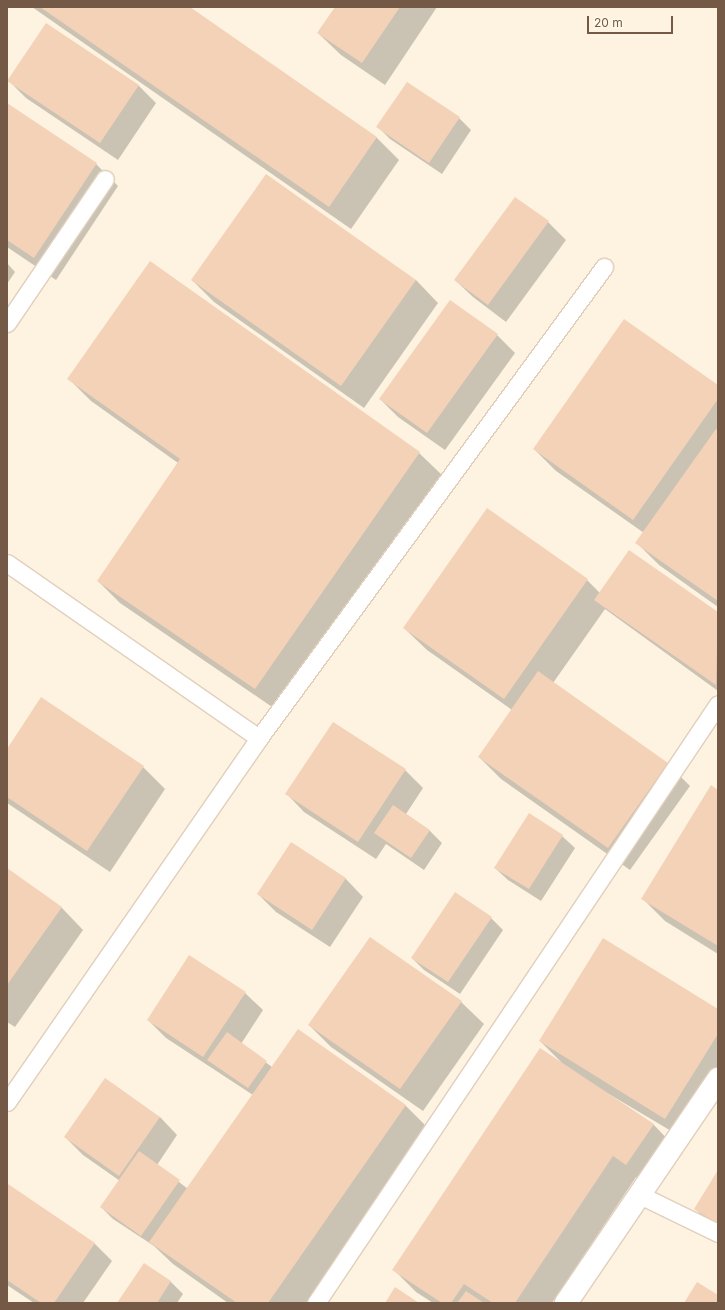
<!DOCTYPE html>
<style>
body{margin:0}
#map{position:relative;width:725px;height:1310px;overflow:hidden;background:#fdf3e0;font-family:Inter,sans-serif}
div>[style]{position:absolute}
[style*='--x']{left:calc(var(--x)*1px);top:calc(var(--y)*1px);width:calc(var(--w)*1px);rotate:calc(var(--a)*1deg)}
.shadow>*{inset:0;background:#0003}
.building>*{inset:0;background:#f4d2b7}
.roads{filter:drop-shadow(1px 0 #e1cfbc) drop-shadow(-1px 0 #e1cfbc) drop-shadow(0 1px #e1cfbc) drop-shadow(0 -1px #e1cfbc)}
.lane>*{height:17px;margin:-8.5px;padding:0 8.5px;transform-origin:8.5px;border-radius:8.5px;background:#fff}
.street>*{height:22px;margin:-11px;padding:0 11px;transform-origin:11px;border-radius:11px;background:#fff}
span{translate:-50% -50%;white-space:nowrap;text-align:center;line-height:1.15;-webkit-text-stroke:3px #fff7e7;paint-order:stroke}
.frame{position:absolute;inset:0;border:8px solid #755947;pointer-events:none}
.scale{position:absolute;left:587px;top:16px;width:86px;height:18px;box-sizing:border-box;border:2px solid #755947;border-top:0;padding-left:5px;font-size:12px;line-height:14px;white-space:nowrap;color:#755947;-webkit-text-stroke:3px #fff7e7;paint-order:stroke}
</style>
<div id="map">
<div class="shadow">
<i style="clip-path:polygon(32px 7px,188px 7px,377px 138px,399px 160px,351px 229px)"></i>
<i style="clip-path:polygon(336px 7px,437px 7px,385px 85px,341px 55px,318px 33px)"></i>
<i style="clip-path:polygon(8px 80px,138px 85px,156px 103px,118px 160px,26px 98px)"></i>
<i style="clip-path:polygon(7px 105px,96px 164px,118px 186px,56px 280px,7px 247px)"></i>
<i style="clip-path:polygon(459px 118px,471px 130px,442px 174px,390px 139px,378px 127px)"></i>
<i style="clip-path:polygon(548px 222px,566px 240px,506px 322px,473px 297px,455px 280px)"></i>
<i style="clip-path:polygon(7px 263px,15px 272px,7px 284px)"></i>
<i style="clip-path:polygon(150px 263px,419px 453px,442px 475px,278px 711px,120px 603px,98px 581px,178px 463px,91px 401px,69px 379px)"></i>
<i style="clip-path:polygon(192px 280px,416px 280px,438px 303px,364px 408px,214px 302px)"></i>
<i style="clip-path:polygon(497px 335px,515px 353px,445px 450px,398px 417px,380px 399px)"></i>
<i style="clip-path:polygon(718px 386px,718px 607px,659px 565px,637px 543px,644px 533px,556px 471px,534px 449px)"></i>
<i style="clip-path:polygon(629px 551px,718px 614px,718px 691px,605px 609px,553px 683px,667px 763px,690px 786px,630px 870px,501px 779px,479px 757px,512px 710px,427px 650px,404px 628px,587px 580px,600px 593px)"></i>
<i style="clip-path:polygon(334px 723px,405px 770px,423px 788px,406px 814px,430px 831px,442px 843px,424px 870px,386px 844px,376px 859px,304px 812px,287px 794px)"></i>
<i style="clip-path:polygon(7px 751px,143px 767px,165px 789px,110px 872px,7px 803px)"></i>
<i style="clip-path:polygon(718px 791px,718px 954px,665px 921px,643px 899px)"></i>
<i style="clip-path:polygon(562px 836px,575px 848px,541px 901px,508px 880px,495px 868px)"></i>
<i style="clip-path:polygon(292px 843px,346px 879px,363px 897px,330px 947px,276px 912px,258px 894px)"></i>
<i style="clip-path:polygon(7px 869px,61px 907px,83px 930px,15px 1027px,7px 1022px)"></i>
<i style="clip-path:polygon(491px 918px,503px 930px,460px 994px,424px 970px,412px 958px)"></i>
<i style="clip-path:polygon(370px 938px,461px 1002px,484px 1024px,423px 1111px,331px 1047px,309px 1025px)"></i>
<i style="clip-path:polygon(245px 993px,263px 1010px,241px 1044px,272px 1067px,298px 1030px,406px 1106px,428px 1128px,306px 1303px,228px 1303px,173px 1264px,154px 1246px,113px 1219px,101px 1207px,120px 1181px,83px 1155px,65px 1137px,160px 1117px,177px 1135px,157px 1165px,188px 1189px,253px 1095px,166px 1038px,148px 1020px)"></i>
<i style="clip-path:polygon(718px 1010px,718px 1092px,688px 1141px,592px 1084px,653px 1124px,675px 1147px,649px 1186px,636px 1177px,552px 1303px,433px 1303px,416px 1292px,394px 1270px,561px 1062px,540px 1041px)"></i>
<i style="clip-path:polygon(718px 1171px,718px 1230px,695px 1209px)"></i>
<i style="clip-path:polygon(8px 1186px,94px 1243px,112px 1261px,83px 1303px,34px 1303px,7px 1285px)"></i>
<i style="clip-path:polygon(144px 1264px,171px 1282px,183px 1294px,177px 1303px,118px 1303px)"></i>
</div>
<div class="building">
<i style="clip-path:polygon(40px 7px,190px 7px,377px 137px,329px 207px)"></i>
<i style="clip-path:polygon(335px 7px,400px 7px,362px 63px,317px 33px)"></i>
<i style="clip-path:polygon(46px 23px,139px 85px,100px 143px,7px 81px)"></i>
<i style="clip-path:polygon(407px 82px,460px 117px,429px 163px,376px 127px)"></i>
<i style="clip-path:polygon(7px 103px,97px 163px,34px 258px,7px 240px)"></i>
<i style="clip-path:polygon(266px 174px,416px 280px,341px 386px,191px 280px)"></i>
<i style="clip-path:polygon(515px 197px,549px 221px,488px 305px,454px 280px)"></i>
<i style="clip-path:polygon(150px 261px,420px 452px,255px 689px,97px 581px,180px 459px,67px 379px)"></i>
<i style="clip-path:polygon(450px 300px,498px 334px,427px 433px,379px 399px)"></i>
<i style="clip-path:polygon(624px 319px,718px 385px,718px 399px,633px 520px,533px 449px)"></i>
<i style="clip-path:polygon(716px 429px,718px 430px,718px 601px,635px 543px)"></i>
<i style="clip-path:polygon(487px 508px,588px 579px,504px 699px,403px 628px)"></i>
<i style="clip-path:polygon(629px 550px,718px 612px,716px 685px,594px 600px)"></i>
<i style="clip-path:polygon(538px 671px,668px 763px,608px 848px,478px 757px)"></i>
<i style="clip-path:polygon(41px 697px,144px 766px,87px 851px,7px 797px,7px 749px)"></i>
<i style="clip-path:polygon(333px 722px,406px 769px,358px 842px,285px 794px)"></i>
<i style="clip-path:polygon(711px 785px,718px 790px,718px 946px,641px 899px)"></i>
<i style="clip-path:polygon(393px 805px,430px 830px,411px 858px,374px 833px)"></i>
<i style="clip-path:polygon(529px 813px,563px 835px,529px 889px,494px 868px)"></i>
<i style="clip-path:polygon(291px 842px,346px 878px,312px 930px,257px 894px)"></i>
<i style="clip-path:polygon(7px 868px,62px 907px,7px 985px)"></i>
<i style="clip-path:polygon(455px 892px,492px 917px,448px 982px,411px 958px)"></i>
<i style="clip-path:polygon(370px 937px,462px 1001px,400px 1089px,308px 1025px)"></i>
<i style="clip-path:polygon(603px 938px,718px 1009px,718px 1034px,665px 1119px,539px 1041px)"></i>
<i style="clip-path:polygon(189px 955px,246px 992px,203px 1057px,147px 1020px)"></i>
<i style="clip-path:polygon(298px 1029px,406px 1105px,268px 1303px,237px 1303px,149px 1242px)"></i>
<i style="clip-path:polygon(227px 1032px,267px 1061px,248px 1088px,207px 1060px)"></i>
<i style="clip-path:polygon(540px 1048px,654px 1124px,626px 1165px,613px 1156px,515px 1303px,493px 1303px,464px 1284px,451px 1303px,442px 1303px,392px 1270px)"></i>
<i style="clip-path:polygon(105px 1078px,160px 1117px,119px 1176px,64px 1137px)"></i>
<i style="clip-path:polygon(139px 1151px,180px 1180px,141px 1236px,100px 1207px)"></i>
<i style="clip-path:polygon(718px 1170px,718px 1224px,694px 1209px)"></i>
<i style="clip-path:polygon(8px 1184px,95px 1243px,54px 1303px,41px 1303px,7px 1280px)"></i>
<i style="clip-path:polygon(144px 1263px,171px 1281px,157px 1303px,117px 1303px)"></i>
<i style="clip-path:polygon(697px 1282px,718px 1295px,718px 1303px,684px 1303px)"></i>
<i style="clip-path:polygon(395px 1287px,419px 1303px,385px 1303px)"></i>
<i style="clip-path:polygon(466px 1291px,484px 1303px,457px 1303px)"></i>
</div>
<div class="roads">
<div class="lane">
<i style="--x:7;--y:323;--w:174;--a:-55.8"></i>
<i style="--x:7;--y:563;--w:307;--a:34.8"></i>
<i style="--x:7;--y:1102;--w:443;--a:-55.3"></i>
<i style="--x:259;--y:738;--w:584;--a:-53.78"></i>
<i style="--x:640;--y:1195;--w:87;--a:26"></i>
<i style="--x:316;--y:1303;--w:721;--a:-56.13"></i>
</div>
<div class="street">
<i style="--x:566;--y:1303;--w:271;--a:-55.8"></i>
</div>
</div>
<div class="frame"></div>
<div class="scale">20 m</div>
</div>
